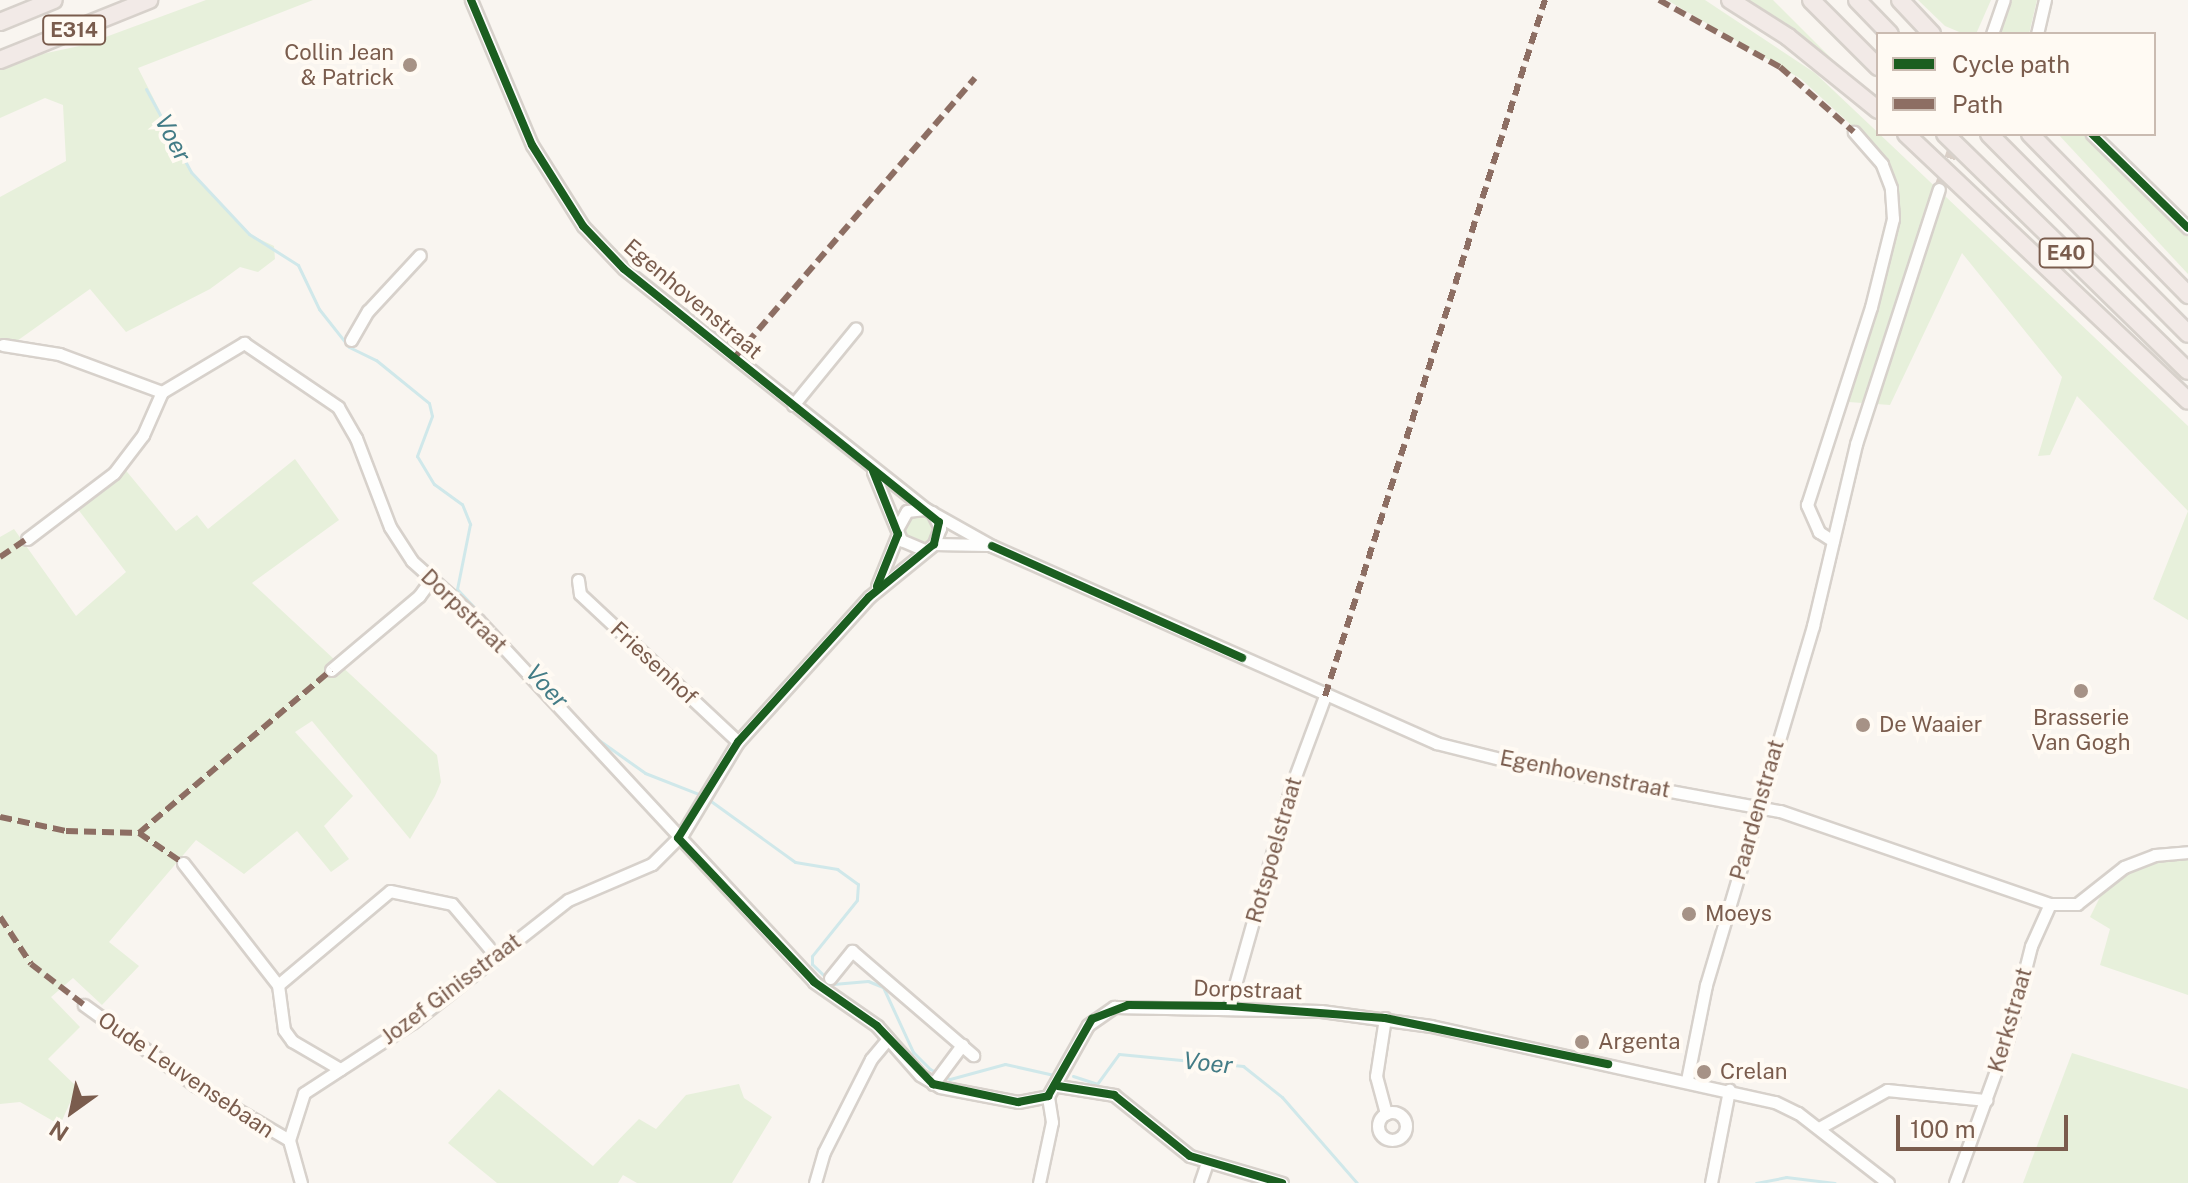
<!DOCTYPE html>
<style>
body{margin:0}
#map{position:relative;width:2188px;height:1183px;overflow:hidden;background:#f9f5f0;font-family:"Public Sans",sans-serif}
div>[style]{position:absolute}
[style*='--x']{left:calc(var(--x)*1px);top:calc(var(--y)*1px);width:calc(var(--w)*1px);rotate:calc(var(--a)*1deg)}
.green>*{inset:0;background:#e7f0db}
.round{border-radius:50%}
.stream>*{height:3px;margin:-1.5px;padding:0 1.5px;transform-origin:1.5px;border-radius:1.5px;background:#d0e8ea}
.minor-tunnel>*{height:11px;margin-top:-5.5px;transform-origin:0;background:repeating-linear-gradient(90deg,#d9cfc7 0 11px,transparent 0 16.5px)}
.roads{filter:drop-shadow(2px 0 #d7d1cb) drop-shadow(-2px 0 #d7d1cb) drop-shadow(0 2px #d7d1cb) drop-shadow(0 -2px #d7d1cb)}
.minor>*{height:11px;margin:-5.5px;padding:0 5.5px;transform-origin:5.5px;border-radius:5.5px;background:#fefefd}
.minor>.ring{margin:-5.5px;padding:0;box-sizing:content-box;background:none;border:11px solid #fefefd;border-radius:50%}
.highway>*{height:16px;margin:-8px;padding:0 8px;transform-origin:8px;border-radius:8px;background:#f2eae7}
.quiet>*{height:6px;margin-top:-3px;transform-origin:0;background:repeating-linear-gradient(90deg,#8d6e63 0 12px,transparent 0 18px)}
.cycleway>*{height:8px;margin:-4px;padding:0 4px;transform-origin:4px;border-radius:4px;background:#1b5e20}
.dots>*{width:22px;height:22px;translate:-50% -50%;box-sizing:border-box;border:4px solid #fffaf3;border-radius:50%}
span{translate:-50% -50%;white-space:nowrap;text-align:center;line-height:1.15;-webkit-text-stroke:8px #fffaf3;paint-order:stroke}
.shield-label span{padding:2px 6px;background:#fffaf3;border:2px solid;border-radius:6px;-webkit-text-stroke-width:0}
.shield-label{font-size:20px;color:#7a5c4d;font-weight:700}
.poi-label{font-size:22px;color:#7a5c4d}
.right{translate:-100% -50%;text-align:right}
.left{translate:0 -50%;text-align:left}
.street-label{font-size:22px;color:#7a5c4d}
.water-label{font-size:24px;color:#437c86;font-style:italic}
.legend{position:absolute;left:1876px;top:32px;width:280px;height:104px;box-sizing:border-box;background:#fffaf3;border:2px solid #cabbb1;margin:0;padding:10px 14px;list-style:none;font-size:24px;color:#7a5c4d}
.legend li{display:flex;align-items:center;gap:16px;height:40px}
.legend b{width:40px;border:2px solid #cabbb1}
.north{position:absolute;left:32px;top:1071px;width:80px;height:80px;-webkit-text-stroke:6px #fffaf3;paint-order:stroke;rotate:213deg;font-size:22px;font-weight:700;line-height:32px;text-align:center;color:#7a5c4d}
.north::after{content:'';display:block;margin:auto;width:28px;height:36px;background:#7a5c4d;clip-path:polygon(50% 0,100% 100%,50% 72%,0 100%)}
.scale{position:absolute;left:1896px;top:1115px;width:172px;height:36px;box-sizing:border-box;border:4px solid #7a5c4d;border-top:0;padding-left:10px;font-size:24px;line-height:28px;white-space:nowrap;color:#7a5c4d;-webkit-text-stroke:6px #fffaf3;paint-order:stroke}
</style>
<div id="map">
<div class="green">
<i style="clip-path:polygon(206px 0,313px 0,138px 68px,191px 172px,249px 234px,274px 246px,275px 259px,258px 272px,240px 267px,210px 289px,126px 332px,90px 289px,0 353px,0 197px,66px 161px,63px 105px,45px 98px,0 118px,0 63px,84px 45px)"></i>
<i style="clip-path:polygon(1667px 0,1705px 0,1815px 73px,2188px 426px,2188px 620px,2153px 599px,2188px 511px,2077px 396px,2050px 455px,2038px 456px,2062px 377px,1962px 253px,1890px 405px,1835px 401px,1897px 219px,1894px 175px,1872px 144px,1801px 79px)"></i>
<i style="clip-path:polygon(1747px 0,1773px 0,1836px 63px,1753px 4px)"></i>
<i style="clip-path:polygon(1918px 0,1991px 0,1976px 34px,1964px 34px,1945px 26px)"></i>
<i style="clip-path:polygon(2012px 0,2037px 0,2029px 34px,2000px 34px)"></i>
<i style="clip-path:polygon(2058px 134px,2085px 134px,2188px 236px,2188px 274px)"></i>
<i style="clip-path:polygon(295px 459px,339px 520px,252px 583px,437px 755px,441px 782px,435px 796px,410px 839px,312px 721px,295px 732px,353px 796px,324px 826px,349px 859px,331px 872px,297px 831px,244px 874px,196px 840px,109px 942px,139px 966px,102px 1005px,73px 978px,51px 997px,80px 1027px,48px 1059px,77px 1087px,60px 1125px,20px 1102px,0 1104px,0 537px,14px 529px,76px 616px,126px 572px,77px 508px,123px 467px,176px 531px,197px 515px,208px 529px)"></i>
<i class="round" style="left:902px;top:514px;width:30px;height:30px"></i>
<i style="clip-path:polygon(2188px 857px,2188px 995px,2100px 965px,2110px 929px,2090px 917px,2108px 881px,2156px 859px)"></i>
<i style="clip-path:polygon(2072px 1053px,2188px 1089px,2188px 1183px,2023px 1183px)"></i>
<i style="clip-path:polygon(739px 1084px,744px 1098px,772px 1117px,732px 1183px,637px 1183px,623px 1175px,618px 1183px,497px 1183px,448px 1143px,499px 1089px,593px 1166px,639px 1119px,656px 1129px,686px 1095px)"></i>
</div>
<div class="stream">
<i style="--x:146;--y:89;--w:94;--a:61.5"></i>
<i style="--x:191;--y:172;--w:85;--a:46.9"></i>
<i style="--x:249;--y:234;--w:58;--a:32.3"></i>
<i style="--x:298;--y:265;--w:49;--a:64.5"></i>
<i style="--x:319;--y:309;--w:48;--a:51.7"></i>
<i style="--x:349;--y:347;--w:30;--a:26"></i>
<i style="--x:376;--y:360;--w:68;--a:39.1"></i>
<i style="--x:429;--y:403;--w:13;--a:77"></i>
<i style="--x:432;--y:416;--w:43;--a:110.6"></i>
<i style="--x:417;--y:456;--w:33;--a:59"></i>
<i style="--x:434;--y:484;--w:34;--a:36"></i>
<i style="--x:462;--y:504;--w:22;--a:68"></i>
<i style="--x:470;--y:524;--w:66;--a:101.3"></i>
<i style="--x:457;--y:589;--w:204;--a:47"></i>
<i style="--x:596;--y:738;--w:60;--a:35.5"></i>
<i style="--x:645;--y:773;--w:60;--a:21.4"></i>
<i style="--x:708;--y:799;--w:107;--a:35.9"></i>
<i style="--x:795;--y:862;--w:43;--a:9.5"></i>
<i style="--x:837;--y:869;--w:26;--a:36"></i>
<i style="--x:858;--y:884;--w:16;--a:94"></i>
<i style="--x:857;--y:900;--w:72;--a:128.8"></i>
<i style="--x:812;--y:956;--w:8;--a:90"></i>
<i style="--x:812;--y:964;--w:29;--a:44"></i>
<i style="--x:833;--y:984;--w:35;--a:-5"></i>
<i style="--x:868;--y:981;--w:16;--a:22"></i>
<i style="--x:883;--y:987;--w:72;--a:65.2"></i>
<i style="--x:913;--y:1052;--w:24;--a:45"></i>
<i style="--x:930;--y:1069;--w:22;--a:27"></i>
<i style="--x:950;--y:1079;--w:57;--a:-15.3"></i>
<i style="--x:1005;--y:1064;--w:50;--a:12.7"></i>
<i style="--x:1073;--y:1076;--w:25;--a:18"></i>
<i style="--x:1097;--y:1084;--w:37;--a:-54"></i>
<i style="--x:1119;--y:1054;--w:125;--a:5.5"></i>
<i style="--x:1243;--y:1066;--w:50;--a:38.5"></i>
<i style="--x:1282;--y:1097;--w:114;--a:48.9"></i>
<i style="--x:1756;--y:1183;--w:31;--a:-11"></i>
<i style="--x:1786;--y:1177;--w:49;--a:7"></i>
</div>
<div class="minor-tunnel">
<i style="--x:1939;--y:189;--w:58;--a:-70.9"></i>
</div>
<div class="roads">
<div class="minor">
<i style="--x:471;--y:0;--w:157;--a:67.2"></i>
<i style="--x:532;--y:145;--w:96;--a:57.8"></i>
<i style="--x:583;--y:226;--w:59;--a:46.4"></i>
<i style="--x:624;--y:269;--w:386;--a:38.5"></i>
<i style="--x:926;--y:509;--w:76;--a:29.3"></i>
<i style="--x:992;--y:546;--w:486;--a:23.9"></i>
<i style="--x:1436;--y:743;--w:78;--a:14"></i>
<i style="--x:1512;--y:762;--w:272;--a:10.4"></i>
<i style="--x:1780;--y:811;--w:286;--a:19"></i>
<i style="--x:2050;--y:904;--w:27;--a:0"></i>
<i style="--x:2077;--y:904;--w:60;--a:-38.2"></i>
<i style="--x:2124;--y:867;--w:33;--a:-21"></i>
<i style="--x:2155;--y:855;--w:33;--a:-5"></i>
<i style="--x:1992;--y:34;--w:36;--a:-71"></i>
<i style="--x:2037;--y:34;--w:35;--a:-77"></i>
<i style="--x:2092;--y:134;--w:134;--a:44.4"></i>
<i style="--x:351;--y:340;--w:34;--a:-60"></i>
<i style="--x:368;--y:311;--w:76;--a:-47.1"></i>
<i style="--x:3;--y:345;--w:57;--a:9.1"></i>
<i style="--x:59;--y:354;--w:110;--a:20.3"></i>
<i style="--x:162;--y:392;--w:96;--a:-30.9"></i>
<i style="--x:244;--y:343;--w:114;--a:34.2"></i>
<i style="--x:338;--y:407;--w:36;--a:60"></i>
<i style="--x:356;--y:438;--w:95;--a:69.1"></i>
<i style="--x:390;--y:527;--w:40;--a:57.1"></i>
<i style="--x:412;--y:561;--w:89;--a:41.8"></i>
<i style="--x:478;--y:620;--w:494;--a:47.1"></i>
<i style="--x:814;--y:982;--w:77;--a:34.9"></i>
<i style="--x:877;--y:1026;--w:65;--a:48.7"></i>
<i style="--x:920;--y:1075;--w:23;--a:31"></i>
<i style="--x:940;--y:1087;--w:79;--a:10.9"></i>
<i style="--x:1018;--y:1102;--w:31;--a:-11"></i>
<i style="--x:1048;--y:1096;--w:81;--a:-60.6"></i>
<i style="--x:1088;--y:1025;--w:32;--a:-35"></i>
<i style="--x:1114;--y:1007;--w:207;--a:1.1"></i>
<i style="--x:1321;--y:1011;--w:111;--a:7.8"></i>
<i style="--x:1431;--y:1026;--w:352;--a:12.5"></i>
<i style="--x:1775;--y:1102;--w:25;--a:26"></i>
<i style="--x:1798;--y:1113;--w:114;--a:37.9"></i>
<i style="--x:793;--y:405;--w:99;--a:-50.7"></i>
<i style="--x:873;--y:472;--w:74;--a:67.6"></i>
<i style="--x:901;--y:540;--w:25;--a:23"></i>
<i style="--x:932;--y:512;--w:18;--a:63"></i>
<i style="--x:940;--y:528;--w:17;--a:111"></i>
<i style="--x:898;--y:527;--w:18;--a:-61"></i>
<i style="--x:907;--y:511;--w:18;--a:-6"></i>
<i style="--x:27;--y:539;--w:109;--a:-37.2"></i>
<i style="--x:114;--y:473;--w:48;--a:-52.7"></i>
<i style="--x:143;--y:435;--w:47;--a:-66.2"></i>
<i style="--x:1833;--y:541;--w:17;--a:-147"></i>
<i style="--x:1819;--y:532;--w:30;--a:-114"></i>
<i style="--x:1807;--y:505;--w:208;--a:-72.1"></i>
<i style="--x:1871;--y:307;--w:91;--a:-76"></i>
<i style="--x:1893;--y:219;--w:31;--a:-94"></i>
<i style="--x:1891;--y:188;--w:26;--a:-111"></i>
<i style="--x:1882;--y:164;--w:43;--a:-131.2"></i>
<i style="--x:578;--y:580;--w:14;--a:82"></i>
<i style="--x:580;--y:594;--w:216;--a:43.1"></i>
<i style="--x:877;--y:586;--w:56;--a:-68"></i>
<i style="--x:331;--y:670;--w:115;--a:-40.1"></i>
<i style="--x:419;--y:596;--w:22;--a:-54"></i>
<i style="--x:183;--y:863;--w:155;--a:52.1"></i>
<i style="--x:278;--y:985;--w:45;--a:82.4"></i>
<i style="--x:284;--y:1030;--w:14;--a:54"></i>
<i style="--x:292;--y:1041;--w:56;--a:30.3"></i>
<i style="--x:830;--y:978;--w:35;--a:-51"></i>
<i style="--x:852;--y:951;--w:160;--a:40.7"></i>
<i style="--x:278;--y:985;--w:146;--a:-40"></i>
<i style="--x:390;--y:891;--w:63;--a:11.8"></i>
<i style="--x:452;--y:904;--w:68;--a:49.8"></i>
<i style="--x:84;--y:1005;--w:137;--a:35.8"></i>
<i style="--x:195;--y:1085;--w:109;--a:30.3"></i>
<i style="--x:1229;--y:1006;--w:224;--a:-74.2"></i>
<i style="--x:1290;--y:790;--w:100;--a:-69.6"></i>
<i style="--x:1385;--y:1018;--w:59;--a:98.8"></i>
<i style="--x:1376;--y:1076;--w:39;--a:75"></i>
<i style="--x:1687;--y:1080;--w:97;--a:-78.7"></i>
<i style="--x:1706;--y:985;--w:375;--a:-73.4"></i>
<i style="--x:1813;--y:626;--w:187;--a:-76.7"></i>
<i style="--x:1856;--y:444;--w:268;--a:-72"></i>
<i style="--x:933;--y:1084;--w:49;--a:-53.4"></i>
<i style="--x:1058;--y:1086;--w:57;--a:9.1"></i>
<i style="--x:1114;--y:1095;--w:97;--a:38.8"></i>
<i style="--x:1190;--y:1156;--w:96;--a:16.4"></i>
<i class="ring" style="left:1378px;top:1112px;width:17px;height:17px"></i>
<i style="--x:1819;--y:1128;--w:78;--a:-29.2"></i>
<i style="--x:1887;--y:1090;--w:100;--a:5.8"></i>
<i style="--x:301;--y:1183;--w:45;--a:-105.6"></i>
<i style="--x:289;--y:1140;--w:49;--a:-72.3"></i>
<i style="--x:304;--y:1093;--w:130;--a:-33.1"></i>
<i style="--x:413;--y:1022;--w:197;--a:-38.2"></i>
<i style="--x:568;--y:900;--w:91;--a:-23.2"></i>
<i style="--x:652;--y:864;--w:44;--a:-45"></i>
<i style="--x:683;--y:833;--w:106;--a:-58.9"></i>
<i style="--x:738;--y:742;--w:195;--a:-47.9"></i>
<i style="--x:869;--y:597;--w:84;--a:-39.2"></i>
<i style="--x:934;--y:544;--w:53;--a:1.1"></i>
<i style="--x:815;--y:1183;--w:32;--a:-74"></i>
<i style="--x:824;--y:1152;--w:104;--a:-63.2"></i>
<i style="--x:871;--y:1059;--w:26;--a:-50"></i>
<i style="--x:1039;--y:1183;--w:62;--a:-78"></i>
<i style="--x:1052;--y:1122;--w:26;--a:-99"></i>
<i style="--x:1200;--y:1183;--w:21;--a:-71"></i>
<i style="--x:1711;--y:1183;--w:95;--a:-79"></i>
<i style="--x:1955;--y:1183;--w:155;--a:-70"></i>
<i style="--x:2008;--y:1037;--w:94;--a:-75.8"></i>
<i style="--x:2031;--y:946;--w:46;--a:-65.7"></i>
</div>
<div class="highway">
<i style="--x:1730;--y:0;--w:69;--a:32.5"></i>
<i style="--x:1788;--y:37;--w:116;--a:39"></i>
<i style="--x:1811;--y:0;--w:95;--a:45"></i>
<i style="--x:1857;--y:0;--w:47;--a:45.9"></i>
<i style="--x:1900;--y:0;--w:47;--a:46.7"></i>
<i style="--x:0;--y:22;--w:58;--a:-22.2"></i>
<i style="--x:0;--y:60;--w:161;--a:-21.9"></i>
<i style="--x:1906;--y:134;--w:388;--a:43.4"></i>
<i style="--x:1945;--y:134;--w:339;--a:44.3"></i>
<i style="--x:1989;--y:134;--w:282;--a:45.1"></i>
<i style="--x:2030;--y:134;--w:226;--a:45.5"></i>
</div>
</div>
<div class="quiet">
<i style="--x:1659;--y:0;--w:138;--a:29"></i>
<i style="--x:1780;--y:67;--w:98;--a:41.3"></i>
<i style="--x:735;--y:357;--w:368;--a:-49.3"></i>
<i style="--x:0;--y:557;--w:32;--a:-34"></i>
<i style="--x:1325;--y:696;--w:730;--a:-72.46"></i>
<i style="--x:0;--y:817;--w:67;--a:12"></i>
<i style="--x:66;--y:831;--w:73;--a:1.6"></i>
<i style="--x:139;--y:833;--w:53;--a:34.3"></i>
<i style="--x:139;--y:833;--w:252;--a:-40.3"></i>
<i style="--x:0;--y:917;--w:56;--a:56.6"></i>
<i style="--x:31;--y:964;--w:67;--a:37.7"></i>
</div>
<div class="cycleway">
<i style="--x:471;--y:0;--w:157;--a:67.2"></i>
<i style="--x:532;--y:145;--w:96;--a:57.8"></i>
<i style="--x:583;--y:226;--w:59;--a:46.4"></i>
<i style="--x:624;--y:269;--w:404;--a:38.8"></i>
<i style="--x:939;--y:522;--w:23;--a:103"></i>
<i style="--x:934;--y:544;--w:84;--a:140.8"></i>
<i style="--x:869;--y:597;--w:195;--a:132.1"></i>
<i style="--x:738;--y:742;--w:113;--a:122"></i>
<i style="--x:678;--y:838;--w:198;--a:46.6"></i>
<i style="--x:814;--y:982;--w:77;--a:34.9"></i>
<i style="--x:877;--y:1026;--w:81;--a:46"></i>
<i style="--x:933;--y:1084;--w:87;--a:12"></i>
<i style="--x:1018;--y:1102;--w:31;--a:-11"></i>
<i style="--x:1048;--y:1096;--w:89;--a:-60.3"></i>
<i style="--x:1092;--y:1019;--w:39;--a:-21"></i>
<i style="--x:1128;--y:1005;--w:101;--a:0.6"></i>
<i style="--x:1229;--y:1006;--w:156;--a:4.4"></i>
<i style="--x:1385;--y:1018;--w:228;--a:11.7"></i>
<i style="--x:2092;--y:134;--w:134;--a:44.4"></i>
<i style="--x:873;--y:471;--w:68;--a:68.4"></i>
<i style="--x:898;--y:534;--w:56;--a:112"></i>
<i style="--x:992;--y:546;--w:274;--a:24.1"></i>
<i style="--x:1058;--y:1086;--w:57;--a:9.1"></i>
<i style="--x:1114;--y:1095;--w:97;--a:38.8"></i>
<i style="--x:1190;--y:1156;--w:96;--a:16.4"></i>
</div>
<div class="dots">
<i style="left:410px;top:65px;background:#a69286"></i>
<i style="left:2081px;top:691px;background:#a69286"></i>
<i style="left:1863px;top:725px;background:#a69286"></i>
<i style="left:1689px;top:914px;background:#a69286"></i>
<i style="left:1582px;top:1042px;background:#a69286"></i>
<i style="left:1704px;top:1072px;background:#a69286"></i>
</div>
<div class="shield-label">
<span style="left:74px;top:30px">E314</span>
<span style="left:2066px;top:253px">E40</span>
</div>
<div class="poi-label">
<span class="right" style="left:394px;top:65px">Collin Jean<br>&amp; Patrick</span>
<span style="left:2081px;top:730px">Brasserie<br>Van Gogh</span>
<span class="left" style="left:1879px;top:725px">De Waaier</span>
<span class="left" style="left:1705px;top:914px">Moeys</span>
<span class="left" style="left:1598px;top:1042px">Argenta</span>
<span class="left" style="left:1720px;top:1072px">Crelan</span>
</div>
<div class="street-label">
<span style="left:693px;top:299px;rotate:40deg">Egenhovenstraat</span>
<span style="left:464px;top:611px;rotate:44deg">Dorpstraat</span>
<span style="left:654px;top:663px;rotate:43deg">Friesenhof</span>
<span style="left:1585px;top:774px;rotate:11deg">Egenhovenstraat</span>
<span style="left:1757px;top:810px;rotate:-74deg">Paardenstraat</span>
<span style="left:1274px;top:850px;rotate:-74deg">Rotspoelstraat</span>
<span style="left:451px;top:989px;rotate:-37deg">Jozef Ginisstraat</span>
<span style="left:1248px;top:990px;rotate:2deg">Dorpstraat</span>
<span style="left:2010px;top:1020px;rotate:-74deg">Kerkstraat</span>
<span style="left:186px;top:1075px;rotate:34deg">Oude Leuvensebaan</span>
</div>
<div class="water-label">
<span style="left:173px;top:138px;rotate:62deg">Voer</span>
<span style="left:547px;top:686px;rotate:47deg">Voer</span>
<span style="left:1208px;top:1063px;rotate:6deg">Voer</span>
</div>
<ul class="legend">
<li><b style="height:10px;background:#1b5e20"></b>Cycle path</li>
<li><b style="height:10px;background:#8d6e63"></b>Path</li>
</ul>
<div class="north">N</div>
<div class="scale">100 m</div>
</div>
